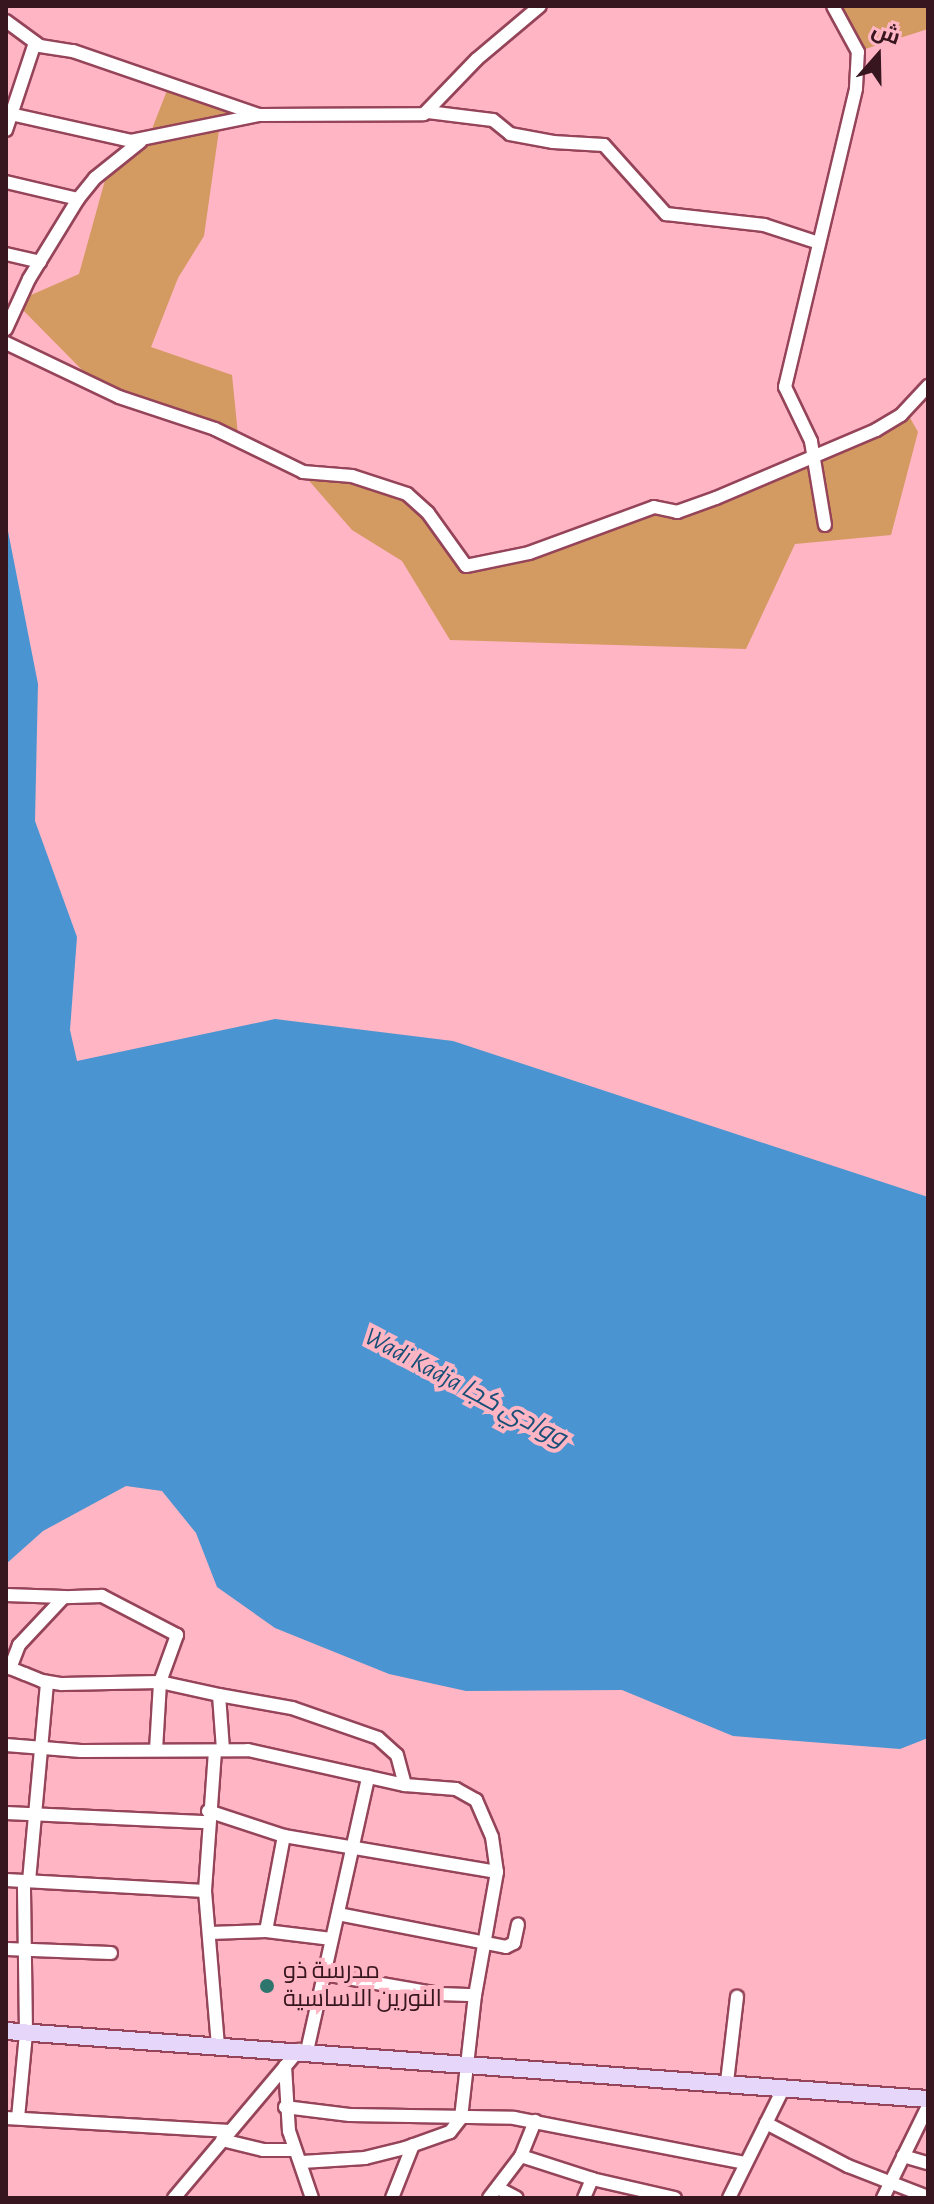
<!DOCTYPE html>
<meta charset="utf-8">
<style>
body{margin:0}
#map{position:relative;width:934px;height:2204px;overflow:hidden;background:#ffb5c4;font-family:"Alegreya Sans",Cairo,sans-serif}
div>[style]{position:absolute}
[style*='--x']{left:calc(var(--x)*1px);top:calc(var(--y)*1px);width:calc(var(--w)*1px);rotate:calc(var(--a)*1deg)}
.green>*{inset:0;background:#d39a61}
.water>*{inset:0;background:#4a95d1}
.roads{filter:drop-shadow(2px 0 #954459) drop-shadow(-2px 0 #954459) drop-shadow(0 2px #954459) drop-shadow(0 -2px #954459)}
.minor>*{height:12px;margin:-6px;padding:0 6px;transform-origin:6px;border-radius:6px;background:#fff}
.major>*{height:16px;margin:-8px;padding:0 8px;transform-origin:8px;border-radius:8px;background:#e6d6f9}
.dots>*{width:22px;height:22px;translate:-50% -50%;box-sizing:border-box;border:4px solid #ffb5c4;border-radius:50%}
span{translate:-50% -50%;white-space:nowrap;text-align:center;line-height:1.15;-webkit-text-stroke:8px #ffb5c4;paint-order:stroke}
.poi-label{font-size:24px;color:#38161f}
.left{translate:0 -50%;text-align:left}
.water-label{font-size:26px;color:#184f77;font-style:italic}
.frame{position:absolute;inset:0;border:8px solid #38161f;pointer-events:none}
.north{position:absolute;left:838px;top:16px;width:80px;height:80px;-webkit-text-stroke:6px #ffb5c4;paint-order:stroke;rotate:20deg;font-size:22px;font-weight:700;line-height:32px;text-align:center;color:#38161f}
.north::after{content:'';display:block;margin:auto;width:28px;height:36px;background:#38161f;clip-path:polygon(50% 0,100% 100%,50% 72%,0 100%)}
</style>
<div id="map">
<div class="green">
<i style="clip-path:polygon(835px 6px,928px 6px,928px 29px,862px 50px)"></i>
<i style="clip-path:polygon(168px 88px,245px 114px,150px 134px)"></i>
<i style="clip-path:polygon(219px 130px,204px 236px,178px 278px,151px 347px,232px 375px,238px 435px,128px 397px,89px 377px,15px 302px,79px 274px,107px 173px,147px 142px)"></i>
<i style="clip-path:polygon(909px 416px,918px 432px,891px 535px,795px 544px,746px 649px,450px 640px,402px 561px,352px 530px,304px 475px,351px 478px,407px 496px,465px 568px,654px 509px,677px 514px,833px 457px)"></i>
</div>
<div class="water">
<i style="clip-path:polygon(6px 521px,38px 684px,35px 821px,77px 937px,70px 1030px,77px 1061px,275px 1019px,453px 1041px,928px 1197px,928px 1738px,900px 1749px,733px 1736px,622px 1690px,466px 1691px,389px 1674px,275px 1628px,217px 1587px,196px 1533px,162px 1491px,126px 1486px,43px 1531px,6px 1564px)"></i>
</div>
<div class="roads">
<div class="minor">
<i style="--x:6;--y:21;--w:42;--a:36.3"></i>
<i style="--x:40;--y:46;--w:33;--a:9"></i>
<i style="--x:73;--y:51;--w:194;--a:19"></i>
<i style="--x:428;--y:112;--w:65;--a:7"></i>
<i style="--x:493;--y:120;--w:22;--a:39"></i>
<i style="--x:510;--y:134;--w:44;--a:10.5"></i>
<i style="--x:553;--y:142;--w:51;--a:3.4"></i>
<i style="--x:604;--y:145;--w:93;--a:48.1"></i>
<i style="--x:666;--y:214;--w:99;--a:6.4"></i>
<i style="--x:764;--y:225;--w:55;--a:18.1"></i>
<i style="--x:6;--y:113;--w:128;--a:12.6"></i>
<i style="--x:131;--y:141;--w:131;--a:-11.5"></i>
<i style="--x:259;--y:115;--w:165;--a:-0.3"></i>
<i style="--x:424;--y:114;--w:76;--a:-46.1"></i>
<i style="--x:477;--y:59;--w:82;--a:-40.1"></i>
<i style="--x:6;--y:130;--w:92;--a:-71.6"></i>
<i style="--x:6;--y:182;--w:74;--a:13.3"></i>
<i style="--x:6;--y:254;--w:35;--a:13"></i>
<i style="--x:6;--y:329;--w:55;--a:-65.3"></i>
<i style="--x:29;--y:279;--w:94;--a:-58.5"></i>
<i style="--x:78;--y:199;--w:27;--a:-51"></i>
<i style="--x:95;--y:178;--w:58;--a:-38.7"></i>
<i style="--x:6;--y:343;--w:125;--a:25.5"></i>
<i style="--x:119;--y:397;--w:101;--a:18.4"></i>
<i style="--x:215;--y:429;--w:98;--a:26"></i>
<i style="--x:303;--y:472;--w:49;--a:4.7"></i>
<i style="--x:352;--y:476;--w:58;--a:18.1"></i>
<i style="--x:407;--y:494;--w:28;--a:42"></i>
<i style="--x:428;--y:513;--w:65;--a:54.4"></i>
<i style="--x:466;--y:566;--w:64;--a:-11.7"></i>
<i style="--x:529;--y:553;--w:133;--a:-20.2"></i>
<i style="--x:654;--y:507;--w:24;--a:12"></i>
<i style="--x:677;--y:512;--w:41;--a:-19.7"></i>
<i style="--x:716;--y:498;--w:174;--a:-23"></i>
<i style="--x:876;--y:430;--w:29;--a:-31"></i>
<i style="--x:901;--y:415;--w:40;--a:-47"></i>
<i style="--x:825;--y:525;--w:85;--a:-99.5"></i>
<i style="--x:811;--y:441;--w:60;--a:-115.7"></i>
<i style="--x:785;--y:387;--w:307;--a:-76.6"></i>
<i style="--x:856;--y:88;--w:36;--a:-87"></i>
<i style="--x:858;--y:52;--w:52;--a:-118.5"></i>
<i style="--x:6;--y:1595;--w:58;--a:2"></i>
<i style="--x:6;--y:1666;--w:4;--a:27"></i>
<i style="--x:10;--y:1668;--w:16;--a:22"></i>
<i style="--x:25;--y:1674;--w:18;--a:22"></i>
<i style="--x:42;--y:1681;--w:20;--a:9"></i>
<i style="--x:62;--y:1684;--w:98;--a:-1.2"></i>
<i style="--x:160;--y:1682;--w:50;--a:-70.1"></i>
<i style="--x:177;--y:1635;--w:85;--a:-152.5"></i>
<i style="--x:102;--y:1596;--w:38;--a:178"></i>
<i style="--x:64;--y:1597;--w:66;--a:133.2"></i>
<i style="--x:19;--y:1645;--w:25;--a:111"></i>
<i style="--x:219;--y:1695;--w:74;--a:10.1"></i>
<i style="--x:292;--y:1708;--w:91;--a:19.2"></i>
<i style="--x:378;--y:1738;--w:25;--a:42"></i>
<i style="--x:397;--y:1755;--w:31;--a:75"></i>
<i style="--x:6;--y:1745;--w:75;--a:4.6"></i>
<i style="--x:81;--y:1751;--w:167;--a:-0.3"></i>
<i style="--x:248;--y:1750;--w:161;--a:12.6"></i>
<i style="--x:405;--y:1785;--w:51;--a:4.5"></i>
<i style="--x:456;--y:1789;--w:23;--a:29"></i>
<i style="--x:476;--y:1800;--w:40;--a:66.6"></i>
<i style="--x:492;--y:1837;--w:35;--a:82"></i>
<i style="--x:497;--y:1872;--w:125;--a:100.1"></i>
<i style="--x:475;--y:1995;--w:124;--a:96.5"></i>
<i style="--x:461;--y:2118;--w:18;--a:128"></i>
<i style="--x:450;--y:2132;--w:48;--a:160.4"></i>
<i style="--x:405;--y:2148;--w:41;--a:166"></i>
<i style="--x:365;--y:2158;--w:63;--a:176.4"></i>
<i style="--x:156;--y:1750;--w:68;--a:-86.6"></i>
<i style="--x:160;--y:1682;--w:60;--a:12.4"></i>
<i style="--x:219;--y:1695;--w:55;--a:85.8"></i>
<i style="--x:215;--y:1751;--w:140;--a:94.1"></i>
<i style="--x:205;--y:1891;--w:155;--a:85.2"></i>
<i style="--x:208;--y:1811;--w:80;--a:18.2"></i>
<i style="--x:284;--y:1836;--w:216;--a:9.6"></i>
<i style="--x:6;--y:1813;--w:202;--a:2.6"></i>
<i style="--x:6;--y:1880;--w:199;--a:3.2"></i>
<i style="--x:29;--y:1881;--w:200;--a:-84.8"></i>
<i style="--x:338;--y:1914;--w:171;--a:11.1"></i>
<i style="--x:506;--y:1947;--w:9;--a:-27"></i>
<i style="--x:514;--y:1943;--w:19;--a:-78"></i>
<i style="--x:266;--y:1931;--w:97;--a:-79.3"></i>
<i style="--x:210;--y:1933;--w:56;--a:-2"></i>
<i style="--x:266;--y:1931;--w:66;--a:6.9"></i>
<i style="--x:6;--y:1949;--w:105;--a:2.2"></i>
<i style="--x:324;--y:1974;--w:118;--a:9.8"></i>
<i style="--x:440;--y:1994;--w:35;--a:2"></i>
<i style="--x:307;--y:2051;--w:281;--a:-77.4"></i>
<i style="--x:285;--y:2066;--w:65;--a:86.5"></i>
<i style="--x:289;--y:2131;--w:71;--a:71.1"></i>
<i style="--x:727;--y:2082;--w:86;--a:-83.3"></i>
<i style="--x:285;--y:2107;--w:65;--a:7"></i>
<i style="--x:350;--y:2115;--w:164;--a:1"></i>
<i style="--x:514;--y:2118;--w:236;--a:11"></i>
<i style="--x:6;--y:2118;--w:224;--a:3.3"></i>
<i style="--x:18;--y:2118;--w:85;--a:-84.6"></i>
<i style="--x:26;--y:2033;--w:152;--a:-90.8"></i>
<i style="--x:766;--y:2123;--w:93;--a:27.7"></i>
<i style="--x:848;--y:2166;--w:86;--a:21.2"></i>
<i style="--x:222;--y:2140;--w:42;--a:13.7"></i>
<i style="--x:263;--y:2150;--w:31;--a:0"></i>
<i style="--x:521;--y:2156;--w:75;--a:17.9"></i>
<i style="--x:903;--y:2156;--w:26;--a:16"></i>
<i style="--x:498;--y:2188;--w:21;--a:28"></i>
<i style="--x:174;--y:2198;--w:194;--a:-49.8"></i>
<i style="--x:392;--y:2198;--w:57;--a:-68.4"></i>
<i style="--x:489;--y:2198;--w:53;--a:-52.7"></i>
<i style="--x:521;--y:2156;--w:38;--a:-68"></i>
<i style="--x:584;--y:2198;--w:21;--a:-67"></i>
<i style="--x:592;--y:2179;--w:85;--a:12.9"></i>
<i style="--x:729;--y:2198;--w:124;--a:-63.6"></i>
<i style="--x:883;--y:2198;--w:102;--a:-63.9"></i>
</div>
<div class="major">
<i style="--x:6;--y:2031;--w:925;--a:4.22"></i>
</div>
</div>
<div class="dots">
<i style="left:267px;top:1986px;background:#2d756d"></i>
</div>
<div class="poi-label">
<span class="left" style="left:283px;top:1986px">مدرسة ذو<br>النورين الاساسية</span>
</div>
<div class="water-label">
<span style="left:465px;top:1388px;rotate:28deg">Wadi Kadja ووادي كجا</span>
</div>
<div class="frame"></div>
<div class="north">ش</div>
</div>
